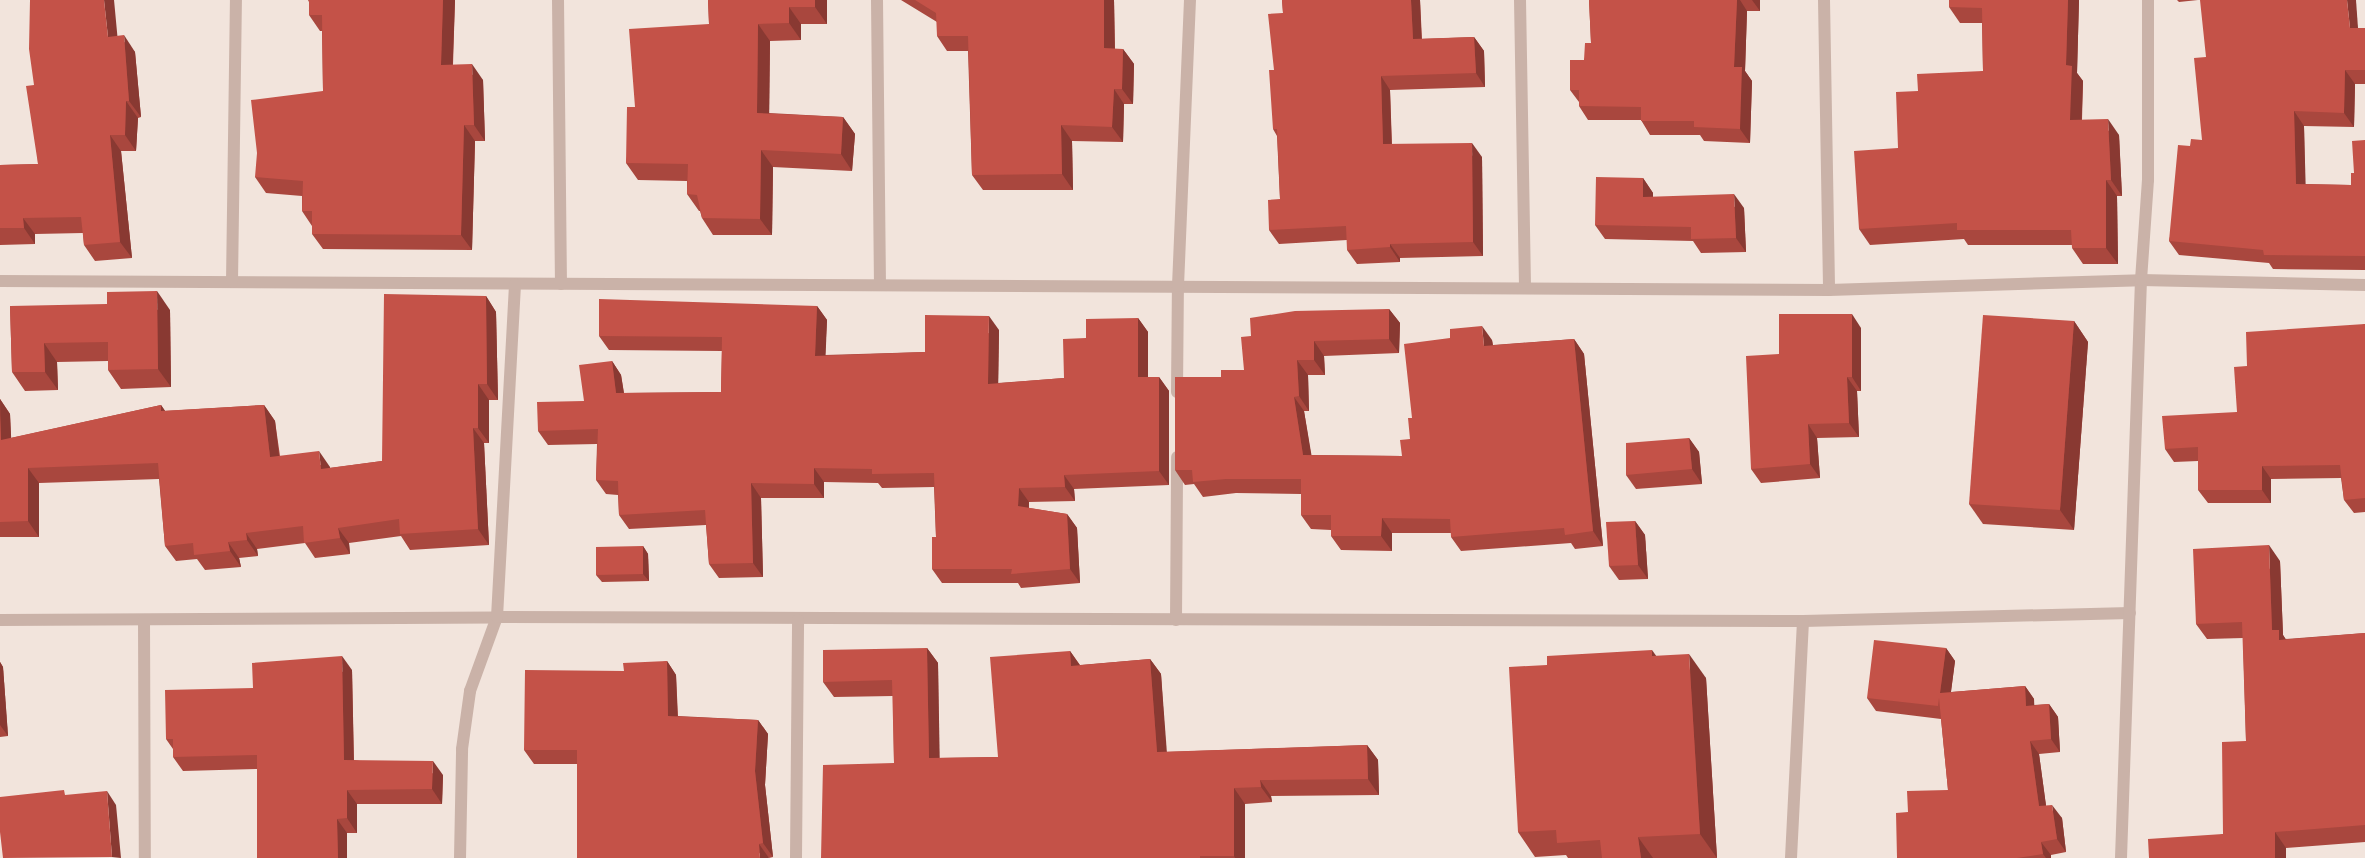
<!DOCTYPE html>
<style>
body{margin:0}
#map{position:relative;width:2365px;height:858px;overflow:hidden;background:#f2e4dc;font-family:"Public Sans",sans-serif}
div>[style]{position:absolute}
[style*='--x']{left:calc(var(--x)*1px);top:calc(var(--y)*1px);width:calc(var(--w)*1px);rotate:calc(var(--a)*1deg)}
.minor>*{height:12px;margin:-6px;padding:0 6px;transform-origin:6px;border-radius:6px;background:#cab2a8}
.wall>*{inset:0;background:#a9473e}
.shaded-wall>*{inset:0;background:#893932}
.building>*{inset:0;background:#c45248}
span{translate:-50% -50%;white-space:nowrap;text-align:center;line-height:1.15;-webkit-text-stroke:5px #f9efe9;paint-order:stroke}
</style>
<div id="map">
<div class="minor">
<i style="--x:558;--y:0;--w:284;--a:89.4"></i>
<i style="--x:877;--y:0;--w:285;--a:89.4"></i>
<i style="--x:1520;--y:0;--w:288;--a:89"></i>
<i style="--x:1824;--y:0;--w:290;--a:89"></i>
<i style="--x:0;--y:281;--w:1829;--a:0.28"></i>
<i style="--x:1829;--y:290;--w:312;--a:-1.8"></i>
<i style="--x:2141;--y:280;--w:224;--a:1.3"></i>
<i style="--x:232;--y:282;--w:282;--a:-89.2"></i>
<i style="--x:1177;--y:392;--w:106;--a:-89.5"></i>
<i style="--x:1178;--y:286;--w:286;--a:-87.6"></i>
<i style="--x:0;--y:620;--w:497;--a:-0.3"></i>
<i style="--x:497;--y:617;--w:1306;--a:0.18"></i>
<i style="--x:1803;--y:621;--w:327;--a:-1.4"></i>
<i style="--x:144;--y:620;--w:238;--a:89.8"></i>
<i style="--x:1176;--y:620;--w:163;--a:-89.6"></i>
<i style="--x:460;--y:858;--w:109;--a:-88.9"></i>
<i style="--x:462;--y:749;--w:59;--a:-82.1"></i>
<i style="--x:470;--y:691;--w:79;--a:-70"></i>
<i style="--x:497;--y:617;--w:333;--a:-86.9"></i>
<i style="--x:796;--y:858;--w:238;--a:-89.5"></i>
<i style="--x:1791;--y:858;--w:237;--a:-87.1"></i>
<i style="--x:2121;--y:858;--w:578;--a:-88.02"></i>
<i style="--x:2141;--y:280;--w:100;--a:-86"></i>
<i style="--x:2148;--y:180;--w:180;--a:-90"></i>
</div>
<div class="wall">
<i style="clip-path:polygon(308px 0,455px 0,453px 65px,483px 80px,485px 141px,475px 141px,472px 250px,323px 249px,312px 234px,312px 226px,302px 211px,302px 196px,266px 193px,255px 177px,323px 91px,322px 31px,320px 31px,309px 15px,309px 2px)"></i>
<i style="clip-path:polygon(708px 0,827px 0,827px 24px,801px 24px,801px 40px,770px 41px,769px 113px,843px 117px,855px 134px,852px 171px,773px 167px,772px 235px,713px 235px,702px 218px,700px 211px,699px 211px,687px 194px,687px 181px,638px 180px,626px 163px,635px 107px,709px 24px)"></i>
<i style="clip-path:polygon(901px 0,1114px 0,1115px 49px,1123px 49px,1134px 64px,1133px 104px,1124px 104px,1123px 142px,1072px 141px,1073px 190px,983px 190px,972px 175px,968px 51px,947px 51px,937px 36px,937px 22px)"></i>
<i style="clip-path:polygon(1282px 0,1420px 0,1422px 39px,1474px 37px,1484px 51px,1485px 87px,1390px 90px,1392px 144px,1482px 157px,1483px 256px,1400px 258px,1400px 262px,1357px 264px,1347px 250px,1347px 240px,1279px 244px,1269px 230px,1280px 199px,1277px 136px,1273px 129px,1274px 70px,1283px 13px)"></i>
<i style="clip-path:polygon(1589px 0,1760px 0,1760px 11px,1747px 11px,1745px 71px,1752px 81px,1750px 143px,1704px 141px,1700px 135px,1650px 135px,1641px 120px,1588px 120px,1579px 106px,1579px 102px,1570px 90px,1584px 60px,1591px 43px)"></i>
<i style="clip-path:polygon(2079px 0,2077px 73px,2083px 81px,2082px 120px,2119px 135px,2122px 196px,2117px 196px,2118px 264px,2083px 264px,2072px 248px,2072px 245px,1968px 245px,1964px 239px,1870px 245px,1859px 229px,1898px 148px,1918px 91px,1983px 71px,1982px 23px,1960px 23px,1949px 7px)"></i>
<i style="clip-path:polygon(2177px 0,2198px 0,2179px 2px)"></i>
<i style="clip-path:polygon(2358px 28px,2365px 28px,2365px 84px,2355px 84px,2354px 127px,2304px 126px,2305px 184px,2351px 185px,2354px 173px,2365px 140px,2365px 270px,2273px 269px,2269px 263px,2179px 255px,2169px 241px,2190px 146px,2202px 140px,2206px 57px)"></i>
<i style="clip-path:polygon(118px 36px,135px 52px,141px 117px,138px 118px,136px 151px,121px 151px,132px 258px,95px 261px,84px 245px,83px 233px,35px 234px,35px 244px,0 245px,0 165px,38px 164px,34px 85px)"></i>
<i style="clip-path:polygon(1643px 178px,1653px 193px,1653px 197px,1744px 208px,1746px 252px,1701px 253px,1693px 241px,1605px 239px,1595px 225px)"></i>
<i style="clip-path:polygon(486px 296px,496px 312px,498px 400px,489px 400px,489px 443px,484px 443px,489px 545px,410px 550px,401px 536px,349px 543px,350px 554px,315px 558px,305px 543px,257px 549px,258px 556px,239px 558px,241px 567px,205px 570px,197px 559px,176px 561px,165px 546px,159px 479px,39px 483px,39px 537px,0 537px,0 399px,10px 414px,11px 438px,161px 405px,165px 411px,264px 405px,275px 421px,280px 456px,330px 467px,330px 468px,382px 461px)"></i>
<i style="clip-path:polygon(10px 306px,170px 310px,171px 387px,121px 389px,108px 370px,108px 361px,57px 362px,58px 390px,25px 391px,12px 372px)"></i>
<i style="clip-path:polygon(817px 306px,827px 320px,825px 355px,925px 352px,999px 330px,998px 383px,1064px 378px,1086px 338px,1138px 318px,1148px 332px,1148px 377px,1159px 377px,1169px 391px,1169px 485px,1074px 489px,1075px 501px,1029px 502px,1029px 508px,1067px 514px,1077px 528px,1080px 583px,1021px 588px,1018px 583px,942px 583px,932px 569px,936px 537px,934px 487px,882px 488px,878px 483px,824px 482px,824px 498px,761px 498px,763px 577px,719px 578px,709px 564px,706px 525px,629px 529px,619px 515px,618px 495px,606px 494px,596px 480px,597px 444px,548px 445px,538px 431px,584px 401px,612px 361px,621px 375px,624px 393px,721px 392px,722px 351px,609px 350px,599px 336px)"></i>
<i style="clip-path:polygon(1389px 309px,1400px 323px,1399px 353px,1324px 356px,1325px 375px,1308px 375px,1309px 411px,1304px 411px,1311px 455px,1402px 456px,1410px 439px,1412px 418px,1492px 340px,1493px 345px,1574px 339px,1584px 354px,1603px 546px,1575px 549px,1571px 543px,1461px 551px,1451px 537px,1451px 533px,1392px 533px,1392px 551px,1341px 550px,1331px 536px,1331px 530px,1311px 529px,1301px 515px,1301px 494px,1236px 493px,1203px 497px,1194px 484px,1185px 485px,1175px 470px,1221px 377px,1244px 370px,1251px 336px)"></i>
<i style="clip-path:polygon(2074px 321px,2088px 342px,2074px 530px,1983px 524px,1969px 504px)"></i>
<i style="clip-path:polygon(2365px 324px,2365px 512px,2354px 513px,2344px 500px,2341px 478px,2271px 479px,2271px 503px,2208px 503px,2198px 490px,2198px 461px,2174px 462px,2165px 449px,2237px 412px,2247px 366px)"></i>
<i style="clip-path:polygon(1861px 328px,1861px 391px,1857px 391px,1859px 437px,1817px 438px,1820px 478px,1761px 483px,1751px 469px,1779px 354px)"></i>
<i style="clip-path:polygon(1689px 438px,1699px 452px,1702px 484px,1636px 489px,1626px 475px)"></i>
<i style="clip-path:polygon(1635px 521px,1645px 535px,1648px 579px,1619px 580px,1609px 566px)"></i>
<i style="clip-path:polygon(643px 546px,648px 554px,649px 581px,602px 582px,596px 575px)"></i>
<i style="clip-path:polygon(2280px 561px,2283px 635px,2285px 639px,2365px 633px,2365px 842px,2286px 848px,2286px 858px,2149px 858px,2223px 834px,2246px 741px,2243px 638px,2207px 639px,2196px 624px)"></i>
<i style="clip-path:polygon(927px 648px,938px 663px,939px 758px,998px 757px,1070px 651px,1080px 665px,1150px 659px,1161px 674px,1166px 752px,1367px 745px,1378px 760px,1379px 795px,1271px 796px,1272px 802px,1245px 804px,1245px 858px,821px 858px,894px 763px,893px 696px,834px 697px,823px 682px)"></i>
<i style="clip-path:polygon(1946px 648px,1955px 661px,1951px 692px,2025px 686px,2034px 699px,2034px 705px,2049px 704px,2058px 717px,2060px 752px,2039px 754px,2046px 806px,2062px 818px,2066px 852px,2051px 855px,2051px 858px,1897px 858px,1908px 812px,1948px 790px,1941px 719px,1876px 711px,1867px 698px)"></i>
<i style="clip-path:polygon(1656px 656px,1706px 678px,1717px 858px,1568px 858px,1566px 855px,1535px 857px,1518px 832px,1547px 665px)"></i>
<i style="clip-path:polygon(667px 661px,676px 675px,678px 716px,758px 720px,768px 734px,765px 785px,773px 857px,769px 858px,577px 764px,534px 764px,524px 750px,624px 671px)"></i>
<i style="clip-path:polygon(0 662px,3px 667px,8px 736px,0 737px)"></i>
<i style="clip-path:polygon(352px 670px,354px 760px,443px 775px,442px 804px,357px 804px,357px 833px,347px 833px,347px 858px,257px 858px,257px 769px,183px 771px,173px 757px,173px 749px,166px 739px,253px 688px)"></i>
</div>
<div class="shaded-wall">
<i style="clip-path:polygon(104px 0,114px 0,119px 53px,108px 37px)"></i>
<i style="clip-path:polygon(443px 0,455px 0,452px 81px,441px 65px)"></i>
<i style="clip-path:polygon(815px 0,827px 0,827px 24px,815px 7px)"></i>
<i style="clip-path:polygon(1104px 0,1114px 0,1115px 64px,1104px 48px)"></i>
<i style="clip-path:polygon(1411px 0,1420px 0,1422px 53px,1413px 39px)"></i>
<i style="clip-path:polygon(1737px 0,1740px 0,1747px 11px,1745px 71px,1752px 81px,1750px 143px,1740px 129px,1734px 67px)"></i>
<i style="clip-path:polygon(1752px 0,1760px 0,1760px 11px)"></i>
<i style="clip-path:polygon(2068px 0,2079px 0,2077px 73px,2083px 81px,2081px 136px,2070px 120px,2066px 65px)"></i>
<i style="clip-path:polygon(2347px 0,2356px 0,2359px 42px,2350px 28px)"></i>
<i style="clip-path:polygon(789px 7px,801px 24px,801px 40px,789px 23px)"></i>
<i style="clip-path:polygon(758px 24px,770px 41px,769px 129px,757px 113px)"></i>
<i style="clip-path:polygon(124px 35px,135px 52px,141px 117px,129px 101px)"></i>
<i style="clip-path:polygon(1474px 37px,1484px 51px,1485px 87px,1476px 73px)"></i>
<i style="clip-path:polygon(1123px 49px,1134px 64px,1133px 104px,1122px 89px)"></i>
<i style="clip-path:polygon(472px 64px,483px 80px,485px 141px,474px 125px)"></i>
<i style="clip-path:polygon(2345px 70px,2355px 84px,2354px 127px,2344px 113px)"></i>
<i style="clip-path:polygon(1381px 76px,1390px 90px,1392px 158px,1383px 144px)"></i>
<i style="clip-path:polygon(1114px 89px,1124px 104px,1123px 142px,1112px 127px)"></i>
<i style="clip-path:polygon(126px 101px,138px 118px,136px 151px,125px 135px)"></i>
<i style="clip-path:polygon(2294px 111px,2304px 126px,2306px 198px,2296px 184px)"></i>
<i style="clip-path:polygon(843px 117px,855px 134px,852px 171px,841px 154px)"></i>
<i style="clip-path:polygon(2108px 119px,2119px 135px,2122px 196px,2111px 180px)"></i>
<i style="clip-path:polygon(464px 125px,475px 141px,472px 250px,461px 235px)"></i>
<i style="clip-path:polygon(1061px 125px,1072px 141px,1073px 190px,1062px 174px)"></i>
<i style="clip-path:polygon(110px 135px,121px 151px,132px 258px,120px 242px)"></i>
<i style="clip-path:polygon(1472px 143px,1482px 157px,1483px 256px,1473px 242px)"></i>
<i style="clip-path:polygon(761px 150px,773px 167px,772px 235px,760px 219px)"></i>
<i style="clip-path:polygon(1643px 178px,1653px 193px,1653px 211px,1643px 197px)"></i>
<i style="clip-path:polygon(2106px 180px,2117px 196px,2118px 264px,2106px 248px)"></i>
<i style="clip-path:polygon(1734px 194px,1744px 208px,1746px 252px,1736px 238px)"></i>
<i style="clip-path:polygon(23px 218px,35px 234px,35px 244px,24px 228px)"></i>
<i style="clip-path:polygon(1390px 244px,1400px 258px,1400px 262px,1390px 247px)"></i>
<i style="clip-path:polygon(157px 291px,170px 310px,171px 387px,158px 369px)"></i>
<i style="clip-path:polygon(486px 296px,496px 312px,498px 400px,487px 384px)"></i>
<i style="clip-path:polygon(817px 306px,827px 320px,825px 370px,815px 356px)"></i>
<i style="clip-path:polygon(1389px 309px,1400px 323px,1399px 353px,1389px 339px)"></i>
<i style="clip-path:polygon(1852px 314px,1861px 328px,1861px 391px,1852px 377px)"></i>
<i style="clip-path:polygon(989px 316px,999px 330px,998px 398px,988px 384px)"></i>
<i style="clip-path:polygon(1138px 318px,1148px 332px,1148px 391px,1138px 377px)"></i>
<i style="clip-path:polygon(2074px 321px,2088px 342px,2074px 530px,2060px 510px)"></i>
<i style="clip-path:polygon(1482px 326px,1492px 340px,1495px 361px,1484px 346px)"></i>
<i style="clip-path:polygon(1574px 339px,1584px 354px,1603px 546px,1593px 531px)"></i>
<i style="clip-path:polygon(1314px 341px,1324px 356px,1325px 375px,1314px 360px)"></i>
<i style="clip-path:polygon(44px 343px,57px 362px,58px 390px,45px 372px)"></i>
<i style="clip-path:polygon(1297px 360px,1308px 375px,1309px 411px,1299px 396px)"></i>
<i style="clip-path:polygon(612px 361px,621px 375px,626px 407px,616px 393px)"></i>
<i style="clip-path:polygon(1159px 377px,1169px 391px,1169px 485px,1159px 471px)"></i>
<i style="clip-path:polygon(1847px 377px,1857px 391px,1859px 437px,1849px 423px)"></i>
<i style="clip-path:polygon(478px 384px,489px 400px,489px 443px,478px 428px)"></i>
<i style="clip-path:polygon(1294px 397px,1304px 411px,1314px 470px,1303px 455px)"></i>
<i style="clip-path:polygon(0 399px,10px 414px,12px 456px,1px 440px)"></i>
<i style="clip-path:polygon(161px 405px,172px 421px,161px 411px)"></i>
<i style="clip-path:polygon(264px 405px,275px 421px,281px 473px,270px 457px)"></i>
<i style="clip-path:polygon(1808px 424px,1817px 438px,1820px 478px,1810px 464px)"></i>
<i style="clip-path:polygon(473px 428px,484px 443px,489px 545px,478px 529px)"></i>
<i style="clip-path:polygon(1689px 438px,1699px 452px,1702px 484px,1692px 469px)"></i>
<i style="clip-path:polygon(319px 451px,330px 467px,332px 484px,321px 469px)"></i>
<i style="clip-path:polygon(2262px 466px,2271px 479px,2271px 503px,2262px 490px)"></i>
<i style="clip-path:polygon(28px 468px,39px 483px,39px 537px,28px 521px)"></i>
<i style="clip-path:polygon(814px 468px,824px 482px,824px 498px,814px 484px)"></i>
<i style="clip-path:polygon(1064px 475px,1074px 489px,1075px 501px,1065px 487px)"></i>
<i style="clip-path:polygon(751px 483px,761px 498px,763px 577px,753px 563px)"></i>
<i style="clip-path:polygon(1019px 488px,1029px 502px,1028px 520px,1018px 506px)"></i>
<i style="clip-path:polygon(1067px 514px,1077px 528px,1080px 583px,1070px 569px)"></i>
<i style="clip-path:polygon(1382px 518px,1392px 533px,1392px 551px,1381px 536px)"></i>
<i style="clip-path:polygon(1635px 521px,1645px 535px,1648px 579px,1638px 565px)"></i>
<i style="clip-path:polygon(338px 528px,349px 543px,350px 554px,340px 538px)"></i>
<i style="clip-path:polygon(246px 533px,257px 549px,258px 556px,247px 540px)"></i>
<i style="clip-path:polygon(228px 542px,239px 558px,241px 567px,230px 551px)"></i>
<i style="clip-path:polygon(2269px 545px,2280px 561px,2283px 635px,2290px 645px,2290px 655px,2272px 630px)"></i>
<i style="clip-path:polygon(643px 546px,648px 554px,649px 581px,643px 574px)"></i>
<i style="clip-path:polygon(927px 648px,938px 663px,940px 774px,929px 758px)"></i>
<i style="clip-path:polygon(1946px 648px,1955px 661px,1949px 706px,1940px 693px)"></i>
<i style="clip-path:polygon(1652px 650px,1669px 674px,1652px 656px)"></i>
<i style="clip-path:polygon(1070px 651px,1081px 667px,1071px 666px)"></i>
<i style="clip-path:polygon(1689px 654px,1706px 678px,1717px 858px,1700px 834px)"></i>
<i style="clip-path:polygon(342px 656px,352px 670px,354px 775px,344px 760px)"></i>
<i style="clip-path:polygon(1150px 659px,1161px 674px,1168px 767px,1157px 752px)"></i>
<i style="clip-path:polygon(667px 661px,676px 675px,678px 730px,668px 716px)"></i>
<i style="clip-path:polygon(0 662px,3px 667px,8px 736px,0 725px)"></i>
<i style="clip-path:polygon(2025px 686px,2034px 699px,2035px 719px,2026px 706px)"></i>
<i style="clip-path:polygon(2049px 704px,2058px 717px,2060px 752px,2051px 739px)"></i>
<i style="clip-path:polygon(758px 720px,768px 734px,765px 785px,773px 857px,763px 843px,755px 771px)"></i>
<i style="clip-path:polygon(2030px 741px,2039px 754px,2048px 820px,2039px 806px)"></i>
<i style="clip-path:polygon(1367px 745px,1378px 760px,1379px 795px,1368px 779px)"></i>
<i style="clip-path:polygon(433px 761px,443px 775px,442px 804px,432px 789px)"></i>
<i style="clip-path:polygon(1260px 780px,1271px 796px,1272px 802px,1261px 787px)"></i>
<i style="clip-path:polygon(1234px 788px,1245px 804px,1245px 858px,1235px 858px,1234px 856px)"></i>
<i style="clip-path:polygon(347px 790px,357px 804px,357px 833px,347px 818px)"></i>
<i style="clip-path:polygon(107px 791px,116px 805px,121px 858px,112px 857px)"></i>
<i style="clip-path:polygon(2052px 805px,2062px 818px,2066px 852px,2057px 839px)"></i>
<i style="clip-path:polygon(337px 819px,347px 833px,347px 858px,338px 858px)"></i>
<i style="clip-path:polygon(2275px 832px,2286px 848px,2286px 858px,2275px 858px)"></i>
<i style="clip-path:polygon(1638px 837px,1653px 858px,1641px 858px)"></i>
<i style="clip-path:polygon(2041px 842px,2051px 855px,2051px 858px,2046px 858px,2043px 854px)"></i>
<i style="clip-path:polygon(759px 844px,769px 858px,760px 858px)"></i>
</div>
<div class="building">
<i style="clip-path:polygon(30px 0,104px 0,108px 37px,124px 35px,129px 101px,126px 101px,125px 135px,110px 135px,120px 242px,84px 245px,81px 217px,23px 218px,24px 228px,0 228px,0 165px,38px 164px,26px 86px,34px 85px,29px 49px)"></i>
<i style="clip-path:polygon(309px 0,443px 0,441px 65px,472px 64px,474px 125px,464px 125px,461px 235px,312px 234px,312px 211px,302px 211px,303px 181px,255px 177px,257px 153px,251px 100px,323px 91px,322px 15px,309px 15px)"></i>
<i style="clip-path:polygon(708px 0,815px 0,815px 7px,789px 7px,789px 23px,758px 24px,757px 113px,843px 117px,841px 154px,761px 150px,760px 219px,702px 218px,697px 195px,687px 194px,688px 164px,626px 163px,627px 107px,635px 107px,629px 29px,709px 24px)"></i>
<i style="clip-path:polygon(915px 0,1104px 0,1104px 48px,1123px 49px,1122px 89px,1114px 89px,1112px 127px,1061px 125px,1062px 174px,972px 175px,968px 36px,937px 36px,936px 13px)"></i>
<i style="clip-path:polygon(1282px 0,1411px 0,1413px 39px,1474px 37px,1476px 73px,1381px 76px,1383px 144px,1472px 143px,1473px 242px,1390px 244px,1390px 247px,1347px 250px,1346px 226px,1269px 230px,1268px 200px,1280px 199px,1277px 129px,1273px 129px,1269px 70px,1274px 70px,1268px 14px,1283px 13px)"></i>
<i style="clip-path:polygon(1589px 0,1737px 0,1734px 67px,1742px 67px,1740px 129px,1694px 127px,1694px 121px,1641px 121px,1641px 107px,1579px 106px,1579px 90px,1570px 90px,1570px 60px,1584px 60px,1585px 43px,1591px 43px)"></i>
<i style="clip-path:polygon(1949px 0,2068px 0,2066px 65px,2072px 66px,2070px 120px,2108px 119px,2111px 180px,2106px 180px,2106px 248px,2072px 248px,2071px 230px,1957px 230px,1957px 223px,1859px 229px,1854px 151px,1898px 148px,1896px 92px,1918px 91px,1917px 74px,1983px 71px,1982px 8px,1949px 7px)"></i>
<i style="clip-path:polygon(2200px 0,2347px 0,2350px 28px,2365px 28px,2365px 70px,2345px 70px,2344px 113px,2294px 111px,2296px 184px,2351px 185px,2351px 173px,2354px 173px,2352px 141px,2365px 140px,2365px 256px,2264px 255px,2263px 250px,2169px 241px,2178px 145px,2190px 146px,2191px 139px,2202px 140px,2194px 58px,2206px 57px)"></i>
<i style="clip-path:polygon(1596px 177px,1643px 178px,1643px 197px,1734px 194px,1736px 238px,1691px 239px,1691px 227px,1595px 225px)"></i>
<i style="clip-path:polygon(157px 291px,158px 369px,108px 370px,108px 342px,44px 343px,45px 372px,12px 372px,10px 306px,107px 304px,107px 292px)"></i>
<i style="clip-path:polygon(384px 294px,486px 296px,487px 384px,478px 384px,478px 428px,473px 428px,478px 529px,400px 534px,399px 519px,338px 528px,340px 538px,304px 543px,303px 526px,246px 533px,247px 540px,228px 542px,230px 551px,194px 555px,193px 543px,165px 546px,158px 463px,28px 468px,28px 521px,0 522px,0 415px,1px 440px,161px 405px,161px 411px,264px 405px,270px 457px,319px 451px,321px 469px,382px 461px)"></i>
<i style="clip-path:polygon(599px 299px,817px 306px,815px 356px,925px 352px,925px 315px,989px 316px,988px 384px,1064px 378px,1063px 339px,1086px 338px,1086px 319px,1138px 318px,1138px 377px,1159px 377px,1159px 471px,1064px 475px,1065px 487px,1019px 488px,1018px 506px,1067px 514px,1070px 569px,1011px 574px,1012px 569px,932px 569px,932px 537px,936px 537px,934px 473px,872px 474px,872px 469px,814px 468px,814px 484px,751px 483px,753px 563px,709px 564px,705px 510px,619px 515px,618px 481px,596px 480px,598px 429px,538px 431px,537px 402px,584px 401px,579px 365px,612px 361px,616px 393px,721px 392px,722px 337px,599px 336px)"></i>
<i style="clip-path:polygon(1389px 309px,1389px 339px,1314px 341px,1314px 360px,1297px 360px,1299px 396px,1294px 397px,1303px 455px,1402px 456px,1400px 440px,1410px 439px,1408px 418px,1412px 418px,1404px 344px,1450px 338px,1450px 329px,1482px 326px,1484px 346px,1574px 339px,1593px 531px,1565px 535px,1564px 528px,1451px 537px,1450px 519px,1382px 518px,1381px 536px,1331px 536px,1331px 515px,1301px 515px,1301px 479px,1226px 479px,1193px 482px,1192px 470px,1175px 470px,1175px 377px,1221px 377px,1221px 370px,1244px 370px,1241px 337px,1251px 336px,1250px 318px,1295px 311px)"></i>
<i style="clip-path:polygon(1779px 314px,1852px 314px,1852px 377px,1847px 377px,1849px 423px,1808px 424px,1810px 464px,1751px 469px,1746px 356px,1779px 354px)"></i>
<i style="clip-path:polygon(1983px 315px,2074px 321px,2060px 510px,1969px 504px)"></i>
<i style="clip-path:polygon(2365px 324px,2365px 498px,2344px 500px,2340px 465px,2262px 466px,2262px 490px,2198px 490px,2198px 447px,2165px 449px,2162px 416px,2237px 412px,2234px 367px,2247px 366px,2246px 332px)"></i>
<i style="clip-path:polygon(1689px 438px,1692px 469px,1626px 475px,1626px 443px)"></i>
<i style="clip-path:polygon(1635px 521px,1638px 565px,1609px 566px,1606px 522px)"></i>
<i style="clip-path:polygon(2269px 545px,2272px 630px,2279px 630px,2279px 640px,2365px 633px,2365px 825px,2275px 832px,2275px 858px,2149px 858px,2148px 839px,2223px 834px,2222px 742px,2246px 741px,2242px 622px,2196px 624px,2193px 549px)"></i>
<i style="clip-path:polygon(643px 546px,643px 574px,596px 575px,596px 547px)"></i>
<i style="clip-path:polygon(1874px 640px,1946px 648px,1940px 693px,2025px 686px,2026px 706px,2049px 704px,2051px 739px,2030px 741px,2039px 806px,2052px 805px,2057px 839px,2041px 842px,2043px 854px,2017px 858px,1897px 858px,1896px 813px,1908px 812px,1907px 791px,1948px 790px,1939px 698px,1938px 706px,1867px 698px)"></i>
<i style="clip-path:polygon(927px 648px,929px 758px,998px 757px,990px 657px,1070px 651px,1071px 666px,1150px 659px,1157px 752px,1367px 745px,1368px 779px,1260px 780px,1261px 787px,1234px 788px,1234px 856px,1200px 856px,1200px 858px,821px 858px,823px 765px,894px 763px,892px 680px,823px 682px,823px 650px)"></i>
<i style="clip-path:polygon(1652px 650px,1652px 656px,1689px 654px,1700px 834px,1638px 837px,1641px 858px,1602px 858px,1600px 840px,1557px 843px,1556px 830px,1518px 832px,1509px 667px,1547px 665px,1547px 656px)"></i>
<i style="clip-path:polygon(342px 656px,344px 760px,433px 761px,432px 789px,347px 790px,347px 818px,337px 819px,338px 858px,257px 858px,257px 755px,173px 757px,173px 739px,166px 739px,165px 690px,253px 688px,252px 663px)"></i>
<i style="clip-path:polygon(667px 661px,668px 716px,758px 720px,755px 771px,763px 843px,759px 844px,760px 858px,577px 858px,577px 750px,524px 750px,525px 670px,624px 671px,623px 663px)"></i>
<i style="clip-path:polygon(64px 790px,65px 795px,107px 791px,112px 857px,3px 858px,0 832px,0 797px)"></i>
</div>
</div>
